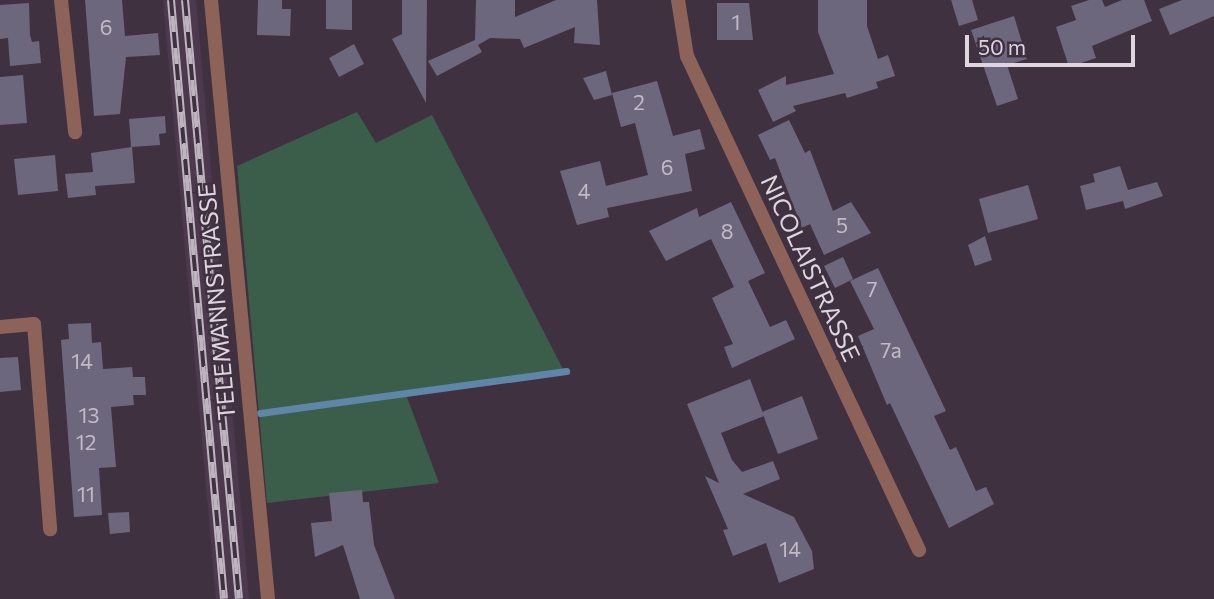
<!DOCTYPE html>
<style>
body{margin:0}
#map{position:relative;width:1214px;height:599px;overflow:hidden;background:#403141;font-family:Commissioner,sans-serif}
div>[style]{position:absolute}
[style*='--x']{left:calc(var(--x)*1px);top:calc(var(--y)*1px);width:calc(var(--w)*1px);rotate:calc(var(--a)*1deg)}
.built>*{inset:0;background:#4d394e}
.green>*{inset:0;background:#3b5e4b}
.stream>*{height:7px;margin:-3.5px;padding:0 3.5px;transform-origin:3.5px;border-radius:3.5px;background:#5f85a9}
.building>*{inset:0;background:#6c677d}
.minor>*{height:14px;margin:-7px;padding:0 7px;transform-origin:7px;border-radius:7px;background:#8d6259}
.rail>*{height:8px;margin-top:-4px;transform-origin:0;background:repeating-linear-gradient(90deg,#403141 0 16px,#beb4bf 0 32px);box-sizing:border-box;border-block:2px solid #beb4bf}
span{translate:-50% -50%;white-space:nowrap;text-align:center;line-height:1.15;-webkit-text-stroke:5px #403141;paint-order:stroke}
.number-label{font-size:21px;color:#c2bac6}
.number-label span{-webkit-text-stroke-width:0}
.street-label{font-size:24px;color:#ded5df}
.scale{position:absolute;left:965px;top:35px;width:170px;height:32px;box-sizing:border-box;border:4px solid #ded5df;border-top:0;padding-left:9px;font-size:21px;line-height:24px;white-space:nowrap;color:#ded5df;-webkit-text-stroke:5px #403141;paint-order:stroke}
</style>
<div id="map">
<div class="built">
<i style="clip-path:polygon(163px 0,196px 0,249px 599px,216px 599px)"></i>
</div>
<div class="green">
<i style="clip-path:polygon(357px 112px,376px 143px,432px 115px,564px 371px,405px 392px,439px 483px,267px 503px,237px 166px)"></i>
</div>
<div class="stream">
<i style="--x:260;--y:413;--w:309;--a:-7.8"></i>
</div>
<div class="building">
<i style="clip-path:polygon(85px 0,122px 0,125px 36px,158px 33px,160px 55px,126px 57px,120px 114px,94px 116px)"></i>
<i style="clip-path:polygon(258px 0,282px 0,282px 9px,291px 9px,290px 36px,257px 35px)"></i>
<i style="clip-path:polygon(326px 0,352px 0,352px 30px,326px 29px)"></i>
<i style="clip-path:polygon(402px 0,427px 0,426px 103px,392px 39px,402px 34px)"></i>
<i style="clip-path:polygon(476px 0,515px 0,515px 17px,556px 0,597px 0,600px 45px,574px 43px,575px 27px,524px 48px,520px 39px,490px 38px,478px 45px,482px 52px,437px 76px,428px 61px,475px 40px)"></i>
<i style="clip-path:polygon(818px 0,867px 0,867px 26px,878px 59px,888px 55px,895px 76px,876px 82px,878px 88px,847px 98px,845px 93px,793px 106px,796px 111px,773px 122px,758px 90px,786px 76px,786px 85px,834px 74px,818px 32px)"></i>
<i style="clip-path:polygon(951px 0,972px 0,978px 20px,959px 26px)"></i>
<i style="clip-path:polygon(1089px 0,1102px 0,1105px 7px,1122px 0,1144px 0,1152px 21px,1092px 46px,1096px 58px,1069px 67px,1056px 27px,1076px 20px,1071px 6px)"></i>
<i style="clip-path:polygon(1182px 0,1214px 0,1214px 16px,1170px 35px,1159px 9px)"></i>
<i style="clip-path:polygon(29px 3px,30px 35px,32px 42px,39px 41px,41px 63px,10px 66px,8px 38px,0 39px,0 5px)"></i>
<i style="clip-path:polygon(717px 3px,749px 3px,753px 40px,717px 40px)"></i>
<i style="clip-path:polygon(1014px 16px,1027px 59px,1007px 65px,1018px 99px,997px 106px,971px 30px)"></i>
<i style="clip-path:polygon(354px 44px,364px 64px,339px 77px,329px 58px)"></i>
<i style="clip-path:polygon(606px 71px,612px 95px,594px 100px,583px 78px)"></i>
<i style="clip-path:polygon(23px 75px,27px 123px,0 125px,0 77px)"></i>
<i style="clip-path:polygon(657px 81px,673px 136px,700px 129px,705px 149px,685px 154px,692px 191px,607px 208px,609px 217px,577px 225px,560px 171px,600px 161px,606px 186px,648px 175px,635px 123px,621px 127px,612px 93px)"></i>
<i style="clip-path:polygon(165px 116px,166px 133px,159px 134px,160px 145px,131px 147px,129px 119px)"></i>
<i style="clip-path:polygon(789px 120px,805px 153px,810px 150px,833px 211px,851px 202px,871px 233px,824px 255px,810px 224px,802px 228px,775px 158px,770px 160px,758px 135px)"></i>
<i style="clip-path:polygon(132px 147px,135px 183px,95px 186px,96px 195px,68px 198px,65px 174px,93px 172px,91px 153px)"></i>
<i style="clip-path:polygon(55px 155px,58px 191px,18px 195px,14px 159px)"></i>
<i style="clip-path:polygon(1120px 166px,1128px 190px,1157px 182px,1163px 196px,1125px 209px,1123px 201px,1086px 210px,1080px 186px,1095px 182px,1093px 174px)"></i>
<i style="clip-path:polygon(1028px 185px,1038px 219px,988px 233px,979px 199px)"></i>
<i style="clip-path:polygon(731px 202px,765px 273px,748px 281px,770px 327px,786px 320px,795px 339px,732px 368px,724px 347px,733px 344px,712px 298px,734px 287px,711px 239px,666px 261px,649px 231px,697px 208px,699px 217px)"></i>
<i style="clip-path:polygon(985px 236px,992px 260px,975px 266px,968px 245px)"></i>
<i style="clip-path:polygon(843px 257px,853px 279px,835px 288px,824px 266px)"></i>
<i style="clip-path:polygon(878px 268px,946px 411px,934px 416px,950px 450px,956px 447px,976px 491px,986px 487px,994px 504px,949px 528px,890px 403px,887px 405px,858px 336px,874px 329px,850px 281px)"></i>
<i style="clip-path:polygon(91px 323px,92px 343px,101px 342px,103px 369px,132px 367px,133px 377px,145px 377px,146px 395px,133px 395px,134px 405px,111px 407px,116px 467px,99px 468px,102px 515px,74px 517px,61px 340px,69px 339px,68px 324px)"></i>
<i style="clip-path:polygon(18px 357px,21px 390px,0 392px,0 358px)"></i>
<i style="clip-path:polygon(750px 379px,764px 416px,721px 433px,732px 460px,742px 472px,773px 461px,780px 479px,743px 494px,794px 517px,812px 551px,814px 569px,779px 583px,766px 543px,733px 556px,723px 530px,728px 529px,705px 476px,719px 483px,687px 404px)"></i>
<i style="clip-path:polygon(802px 396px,818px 439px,778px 454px,762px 412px)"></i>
<i style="clip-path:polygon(362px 490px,363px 502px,369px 502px,374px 545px,395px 599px,360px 599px,343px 545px,315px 557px,311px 523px,332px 521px,329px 493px)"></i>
<i style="clip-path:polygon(129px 512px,130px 532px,110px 534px,108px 513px)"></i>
</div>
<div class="minor">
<i style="--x:61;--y:0;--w:133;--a:83.9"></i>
<i style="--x:211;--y:0;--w:602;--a:84.56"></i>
<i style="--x:678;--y:0;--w:57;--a:80.9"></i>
<i style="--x:687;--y:56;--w:546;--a:64.84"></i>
<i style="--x:0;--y:327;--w:34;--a:-5"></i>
<i style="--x:34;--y:324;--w:206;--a:85.5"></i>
</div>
<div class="rail">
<i style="--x:171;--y:0;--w:601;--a:84.94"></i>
<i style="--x:185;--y:0;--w:601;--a:84.85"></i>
</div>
<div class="number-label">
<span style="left:736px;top:22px">1</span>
<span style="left:106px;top:27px">6</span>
<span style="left:639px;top:102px">2</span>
<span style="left:667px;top:167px">6</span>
<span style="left:584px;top:191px">4</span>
<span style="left:842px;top:225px">5</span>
<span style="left:727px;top:231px">8</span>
<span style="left:872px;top:289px">7</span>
<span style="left:891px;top:350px">7a</span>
<span style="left:82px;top:361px">14</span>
<span style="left:89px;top:415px">13</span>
<span style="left:86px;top:442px">12</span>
<span style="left:86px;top:494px">11</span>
<span style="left:790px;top:549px">14</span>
</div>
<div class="street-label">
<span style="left:811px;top:268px;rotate:65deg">NICOLAISTRASSE</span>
<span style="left:216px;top:302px;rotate:-95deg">TELEMANNSTRASSE</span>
</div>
<div class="scale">50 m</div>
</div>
